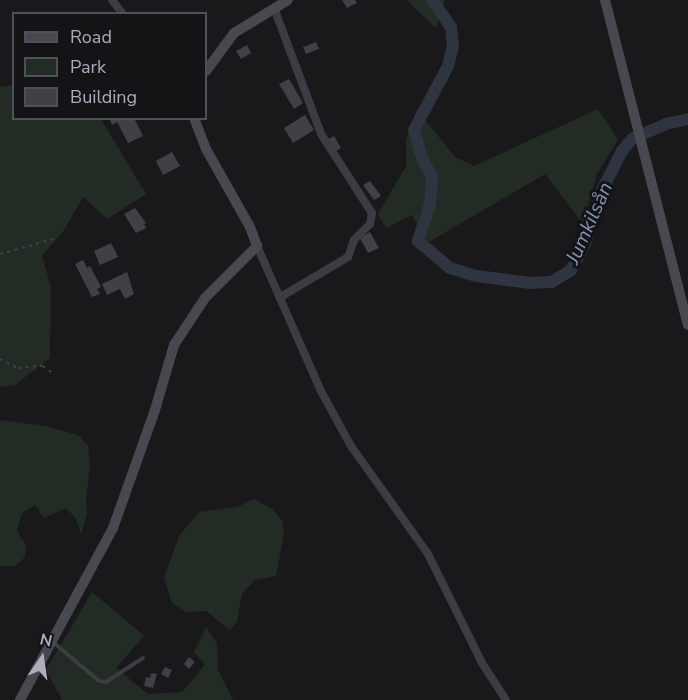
<!DOCTYPE html>
<meta charset="utf-8">
<style>
body{margin:0}
#map{position:relative;width:688px;height:700px;overflow:hidden;background:#19191b;font-family:"Nunito Sans",sans-serif}
div>[style]{position:absolute}
[style*='--x']{left:calc(var(--x)*1px);top:calc(var(--y)*1px);width:calc(var(--w)*1px);rotate:calc(var(--a)*1deg)}
.green>*{inset:0;background:#232b25}
.river>*{height:12px;margin:-6px;padding:0 6px;transform-origin:6px;border-radius:6px;background:#2e3540}
.building>*{inset:0;background:#414145}
.path>*{height:1.5px;margin-top:-0.75px;transform-origin:0;background:repeating-linear-gradient(90deg,#404047 0 3px,transparent 0 7.5px)}
.lane>*{height:4px;margin:-2px;padding:0 2px;transform-origin:2px;border-radius:2px;background:#3c3c42}
.street>*{height:8px;margin:-4px;padding:0 4px;transform-origin:4px;border-radius:4px;background:#3c3c42}
.secondary>*{height:10px;margin:-5px;padding:0 5px;transform-origin:5px;border-radius:5px;background:#484850}
span{translate:-50% -50%;white-space:nowrap;text-align:center;line-height:1.15;-webkit-text-stroke:6px #141416;paint-order:stroke}
.water-label{font-size:20px;color:#8293b6;font-style:italic}
.legend{position:absolute;left:12px;top:12px;width:195px;height:108px;box-sizing:border-box;background:#141416;border:2px solid #505158;margin:0;padding:8px 10px;list-style:none;font-size:18px;color:#abadbb}
.legend li{display:flex;align-items:center;gap:12px;height:30px}
.legend b{width:30px;border:2px solid #505158}
.north{position:absolute;left:12px;top:628px;width:60px;height:60px;-webkit-text-stroke:4px #141416;paint-order:stroke;rotate:13deg;font-size:16px;font-weight:700;line-height:24px;text-align:center;color:#abadbb}
.north::after{content:'';display:block;margin:auto;width:21px;height:27px;background:#abadbb;clip-path:polygon(50% 0,100% 100%,50% 72%,0 100%)}
</style>
<div id="map">
<div class="green">
<i style="clip-path:polygon(406px 0,445px 0,436px 28px)"></i>
<i style="clip-path:polygon(13px 85px,14px 118px,101px 119px,146px 194px,107px 219px,83px 197px,64px 230px,42px 256px,51px 286px,50px 358px,15px 385px,0 387px,0 87px)"></i>
<i style="clip-path:polygon(598px 109px,618px 140px,597px 174px,583px 224px,545px 174px,427px 243px,412px 215px,386px 228px,378px 214px,406px 166px,406px 140px,417px 110px,455px 157px,474px 166px)"></i>
<i style="clip-path:polygon(0 420px,46px 426px,78px 435px,88px 446px,90px 465px,86px 500px,87px 514px,81px 534px,76px 519px,66px 508px,44px 518px,35px 505px,22px 513px,17px 530px,26px 546px,25px 557px,15px 566px,0 566px)"></i>
<i style="clip-path:polygon(254px 499px,271px 508px,283px 522px,284px 533px,276px 576px,255px 580px,242px 594px,237px 622px,230px 630px,206px 611px,186px 612px,172px 603px,164px 578px,179px 536px,199px 512px,237px 507px)"></i>
<i style="clip-path:polygon(92px 592px,144px 636px,116px 668px,148px 694px,182px 692px,205px 665px,194px 652px,206px 627px,217px 643px,218px 670px,233px 700px,62px 700px,46px 670px)"></i>
</div>
<div class="river">
<i style="--x:432;--y:0;--w:33;--a:55"></i>
<i style="--x:451;--y:27;--w:19;--a:84"></i>
<i style="--x:453;--y:46;--w:21;--a:104"></i>
<i style="--x:448;--y:66;--w:72;--a:118"></i>
<i style="--x:414;--y:130;--w:29;--a:74"></i>
<i style="--x:422;--y:158;--w:21;--a:62"></i>
<i style="--x:432;--y:177;--w:27;--a:94"></i>
<i style="--x:430;--y:204;--w:39;--a:108"></i>
<i style="--x:418;--y:241;--w:42;--a:40.2"></i>
<i style="--x:450;--y:268;--w:28;--a:17"></i>
<i style="--x:477;--y:276;--w:53;--a:7.5"></i>
<i style="--x:530;--y:283;--w:22;--a:-3"></i>
<i style="--x:552;--y:282;--w:22;--a:-32"></i>
<i style="--x:571;--y:270;--w:30;--a:-62"></i>
<i style="--x:585;--y:244;--w:59;--a:-72.2"></i>
<i style="--x:603;--y:188;--w:42;--a:-62.8"></i>
<i style="--x:622;--y:151;--w:16;--a:-50"></i>
<i style="--x:632;--y:139;--w:36;--a:-24"></i>
<i style="--x:665;--y:124;--w:24;--a:-12"></i>
</div>
<div class="building">
<i style="clip-path:polygon(342px 0,355px 0,357px 3px,347px 8px)"></i>
<i style="clip-path:polygon(316px 42px,319px 49px,306px 54px,303px 47px)"></i>
<i style="clip-path:polygon(247px 45px,251px 53px,241px 59px,236px 51px)"></i>
<i style="clip-path:polygon(289px 79px,303px 103px,294px 109px,279px 84px)"></i>
<i style="clip-path:polygon(305px 115px,314px 130px,293px 143px,284px 128px)"></i>
<i style="clip-path:polygon(109px 118px,134px 118px,143px 136px,128px 143px,117px 122px,112px 125px)"></i>
<i style="clip-path:polygon(334px 136px,341px 148px,336px 151px,328px 139px)"></i>
<i style="clip-path:polygon(172px 152px,180px 166px,163px 175px,156px 161px)"></i>
<i style="clip-path:polygon(370px 181px,381px 196px,374px 200px,363px 185px)"></i>
<i style="clip-path:polygon(135px 208px,146px 223px,144px 224px,146px 228px,136px 233px,124px 214px)"></i>
<i style="clip-path:polygon(370px 232px,379px 248px,368px 253px,360px 238px)"></i>
<i style="clip-path:polygon(111px 243px,118px 257px,100px 265px,94px 251px)"></i>
<i style="clip-path:polygon(83px 260px,87px 268px,90px 266px,101px 287px,97px 289px,100px 294px,92px 297px,75px 264px)"></i>
<i style="clip-path:polygon(127px 272px,134px 294px,125px 299px,120px 289px,107px 295px,102px 284px)"></i>
<i style="clip-path:polygon(189px 657px,195px 662px,189px 669px,184px 664px)"></i>
<i style="clip-path:polygon(165px 667px,172px 670px,168px 678px,161px 674px)"></i>
<i style="clip-path:polygon(151px 673px,157px 674px,153px 688px,144px 686px,146px 677px,150px 678px)"></i>
</div>
<div class="path">
<i style="--x:0;--y:254;--w:59;--a:-15.7"></i>
<i style="--x:0;--y:359;--w:20;--a:27"></i>
<i style="--x:18;--y:368;--w:25;--a:-5"></i>
<i style="--x:43;--y:366;--w:10;--a:37"></i>
</div>
<div class="lane">
<i style="--x:54;--y:643;--w:59;--a:40.2"></i>
<i style="--x:99;--y:681;--w:7;--a:8"></i>
<i style="--x:106;--y:682;--w:44;--a:-33"></i>
</div>
<div class="street">
<i style="--x:112;--y:0;--w:18;--a:52"></i>
<i style="--x:274;--y:8;--w:134;--a:69.5"></i>
<i style="--x:321;--y:134;--w:94;--a:57.2"></i>
<i style="--x:372;--y:213;--w:11;--a:100"></i>
<i style="--x:370;--y:224;--w:23;--a:135"></i>
<i style="--x:354;--y:240;--w:18;--a:109"></i>
<i style="--x:348;--y:257;--w:77;--a:149.4"></i>
<i style="--x:257;--y:246;--w:158;--a:66.2"></i>
<i style="--x:321;--y:391;--w:63;--a:61.4"></i>
<i style="--x:351;--y:446;--w:133;--a:54.5"></i>
<i style="--x:428;--y:554;--w:122;--a:63.6"></i>
<i style="--x:482;--y:663;--w:44;--a:57"></i>
</div>
<div class="secondary">
<i style="--x:605;--y:0;--w:335;--a:75.7"></i>
<i style="--x:206;--y:71;--w:47;--a:-53.6"></i>
<i style="--x:234;--y:33;--w:63;--a:-31.4"></i>
<i style="--x:20;--y:700;--w:196;--a:-61.6"></i>
<i style="--x:113;--y:528;--w:125;--a:-70.4"></i>
<i style="--x:155;--y:410;--w:68;--a:-73.7"></i>
<i style="--x:174;--y:345;--w:56;--a:-56.6"></i>
<i style="--x:205;--y:298;--w:74;--a:-45"></i>
<i style="--x:257;--y:246;--w:20;--a:-110"></i>
<i style="--x:250;--y:227;--w:90;--a:-119.4"></i>
<i style="--x:206;--y:149;--w:33;--a:-111"></i>
</div>
<div class="water-label">
<span style="left:589px;top:223px;rotate:-66deg">Jumkilsån</span>
</div>
<ul class="legend">
<li><b style="height:8px;background:#484850"></b>Road</li>
<li><b style="height:16px;background:#232b25"></b>Park</li>
<li><b style="height:16px;background:#414145"></b>Building</li>
</ul>
<div class="north">N</div>
</div>
